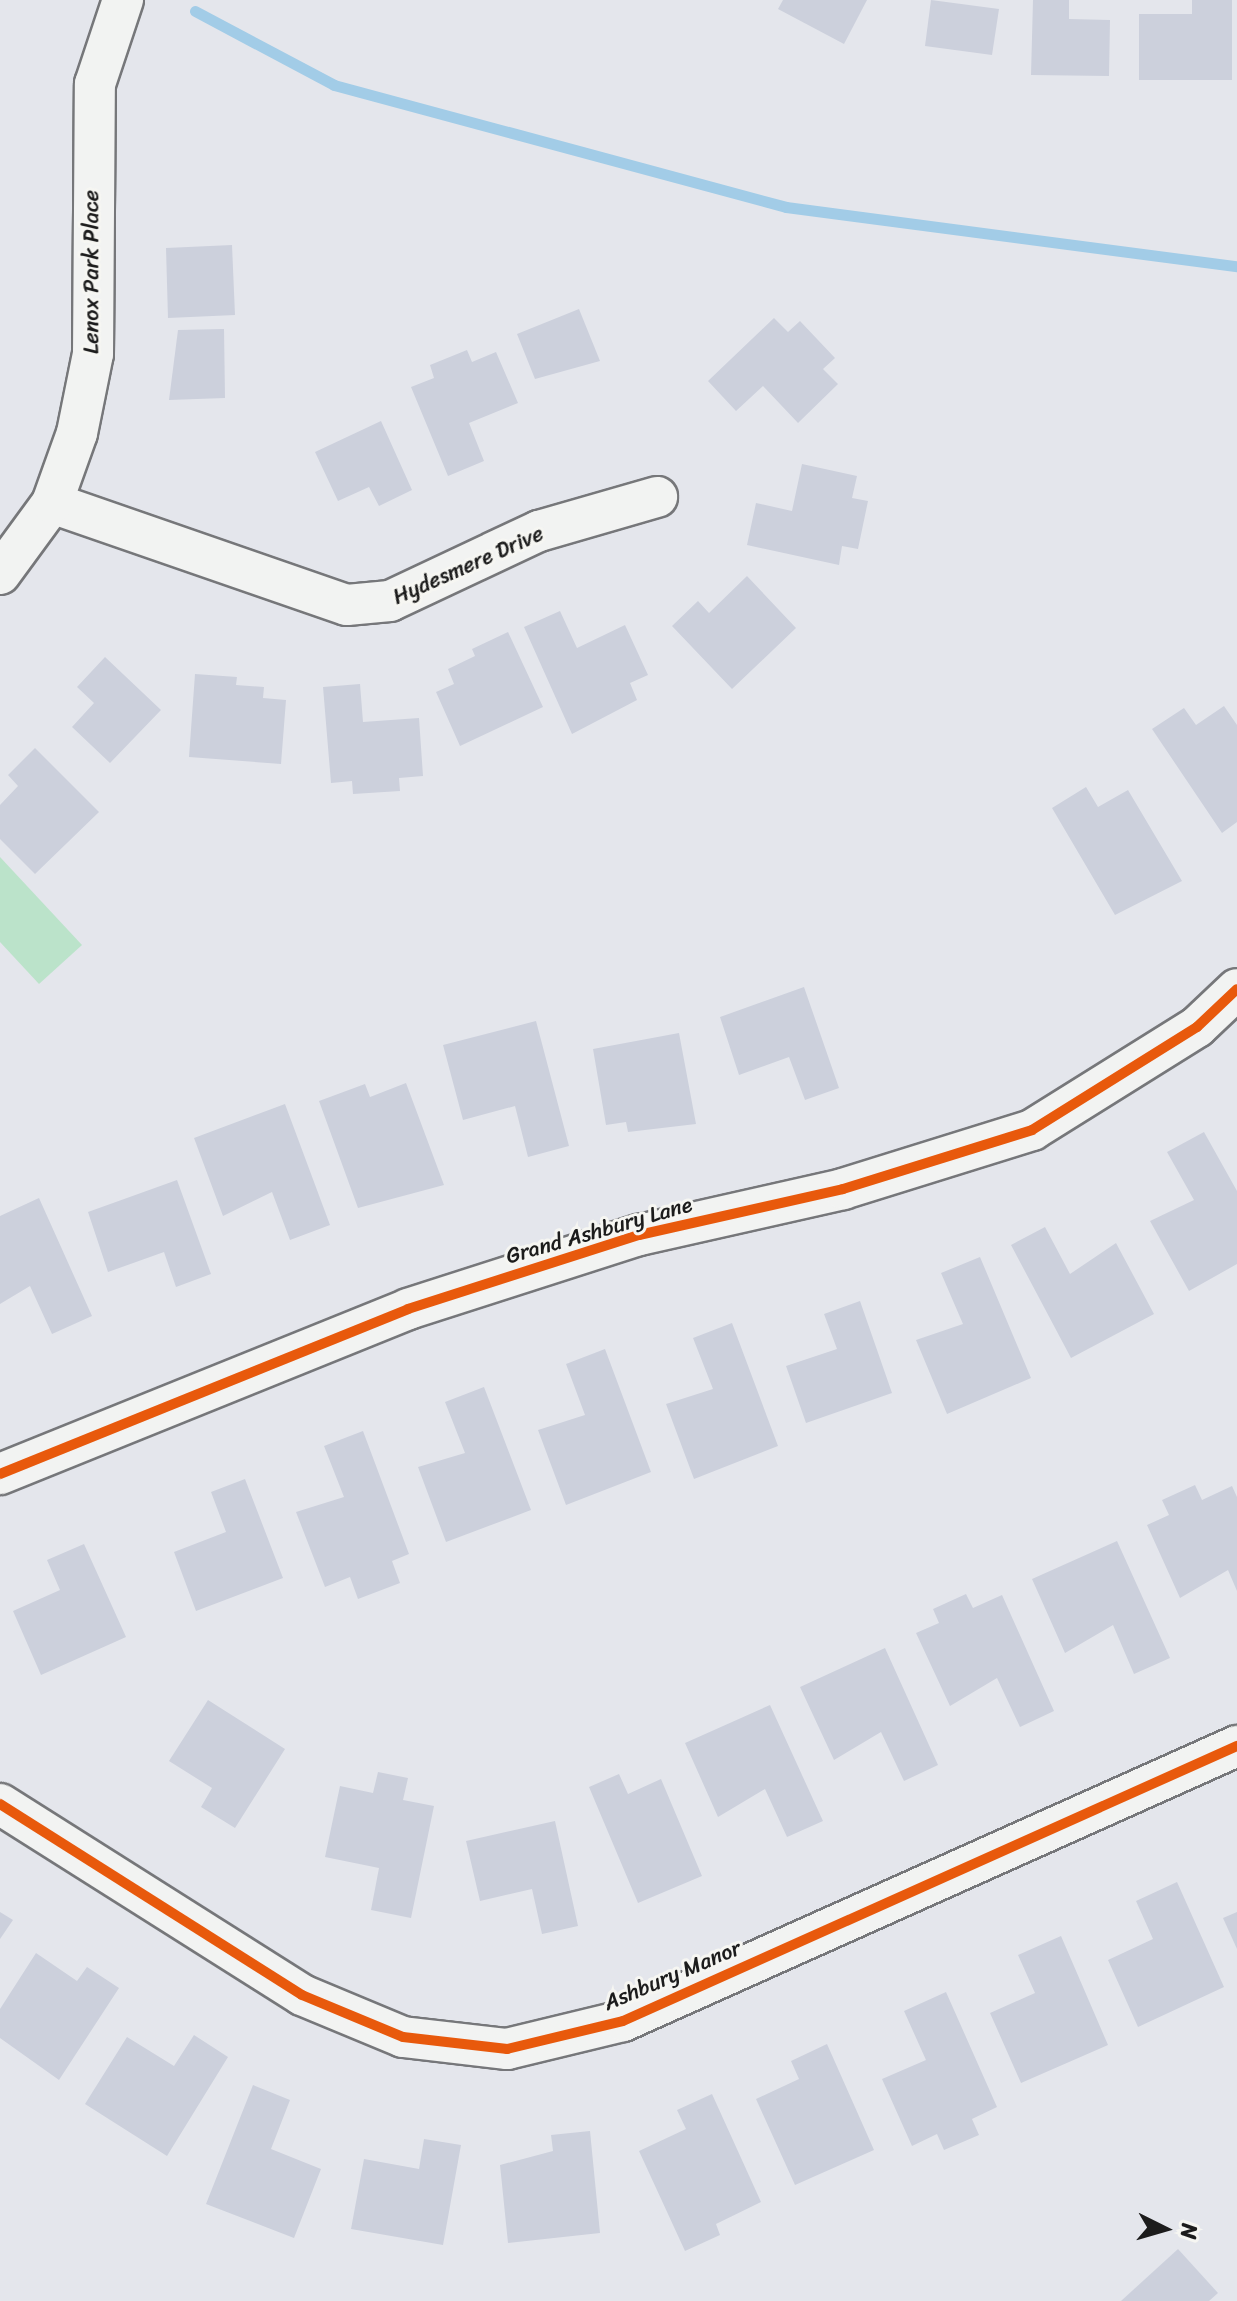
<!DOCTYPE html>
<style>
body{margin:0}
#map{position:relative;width:1237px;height:2301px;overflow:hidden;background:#e4e6ec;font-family:Sriracha,sans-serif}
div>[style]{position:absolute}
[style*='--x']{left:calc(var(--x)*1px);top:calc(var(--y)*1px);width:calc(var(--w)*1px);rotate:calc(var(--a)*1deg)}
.green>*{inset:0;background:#bbe3ca}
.stream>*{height:11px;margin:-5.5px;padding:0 5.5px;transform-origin:5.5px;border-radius:5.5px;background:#a2cce7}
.building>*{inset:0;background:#ccd0dc}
.roads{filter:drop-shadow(2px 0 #76777a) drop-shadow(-2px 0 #76777a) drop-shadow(0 2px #76777a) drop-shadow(0 -2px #76777a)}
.minor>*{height:40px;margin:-20px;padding:0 20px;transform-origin:20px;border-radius:20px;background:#f2f3f2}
.cycleway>*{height:10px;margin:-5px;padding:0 5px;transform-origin:5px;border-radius:5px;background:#e8590c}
span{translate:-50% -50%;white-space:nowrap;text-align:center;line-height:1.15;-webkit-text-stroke:6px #f6f6f2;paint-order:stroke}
.street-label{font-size:22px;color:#1c1c1c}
.north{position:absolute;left:1125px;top:2189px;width:80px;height:80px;-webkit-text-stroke:6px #f6f6f2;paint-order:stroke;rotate:95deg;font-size:22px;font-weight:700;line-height:32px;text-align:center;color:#1c1c1c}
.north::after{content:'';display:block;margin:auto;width:28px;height:36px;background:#1c1c1c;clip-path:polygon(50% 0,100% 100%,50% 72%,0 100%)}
</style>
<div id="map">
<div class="green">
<i style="clip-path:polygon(0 857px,82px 945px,39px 984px,0 942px)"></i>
</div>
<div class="stream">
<i style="--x:195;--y:11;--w:157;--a:28"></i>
<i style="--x:334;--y:85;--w:468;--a:15.1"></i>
<i style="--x:786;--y:207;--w:455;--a:7.5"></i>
</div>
<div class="building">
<i style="clip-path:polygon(783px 0,867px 0,844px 44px,778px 9px)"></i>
<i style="clip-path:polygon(931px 0,999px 9px,992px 55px,925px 46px)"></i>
<i style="clip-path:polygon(1033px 0,1069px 0,1069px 19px,1110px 20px,1109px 76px,1031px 75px)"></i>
<i style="clip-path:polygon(1192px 0,1232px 0,1232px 80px,1139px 80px,1139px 14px,1192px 14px)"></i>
<i style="clip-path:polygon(232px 245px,235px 315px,168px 318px,166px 248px)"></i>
<i style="clip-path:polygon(579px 309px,600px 361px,535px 379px,517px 334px)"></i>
<i style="clip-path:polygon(774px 318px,788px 332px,800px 321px,835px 358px,823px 369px,838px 384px,798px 423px,763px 386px,736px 411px,708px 381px)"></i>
<i style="clip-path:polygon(224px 329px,225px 398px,169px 400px,178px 330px)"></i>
<i style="clip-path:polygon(467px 350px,472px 362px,496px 352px,518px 403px,469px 423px,484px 461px,448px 476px,411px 387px,434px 378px,430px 365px)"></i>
<i style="clip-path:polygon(381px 421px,412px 490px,379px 506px,369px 487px,338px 501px,315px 452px)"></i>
<i style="clip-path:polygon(802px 464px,857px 476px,852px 498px,868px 501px,858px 549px,842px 546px,839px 565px,747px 545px,756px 503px,792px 511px)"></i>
<i style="clip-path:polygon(747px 576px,796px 628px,732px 689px,672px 626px,698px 601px,709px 613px)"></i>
<i style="clip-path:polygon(560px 611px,577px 648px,625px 625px,648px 675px,630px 683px,637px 700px,572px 734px,524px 627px)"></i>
<i style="clip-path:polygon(508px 632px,543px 707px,460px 746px,436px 692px,454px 684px,448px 669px,475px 656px,472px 649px)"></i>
<i style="clip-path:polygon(105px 657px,161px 710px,110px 763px,72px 727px,94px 703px,77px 687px)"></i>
<i style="clip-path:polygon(195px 674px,237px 677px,236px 685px,264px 687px,263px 698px,286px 700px,281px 764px,189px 757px)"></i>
<i style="clip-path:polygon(360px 684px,363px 722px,419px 718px,423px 776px,399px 778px,400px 791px,353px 794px,352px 781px,331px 783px,323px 687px)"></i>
<i style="clip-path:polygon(1224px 706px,1237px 725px,1237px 822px,1222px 833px,1152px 729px,1184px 708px,1196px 725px)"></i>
<i style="clip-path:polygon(35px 748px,99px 812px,35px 874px,0 839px,0 805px,18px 786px,8px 775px)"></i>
<i style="clip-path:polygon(1086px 787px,1098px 807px,1128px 790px,1182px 881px,1115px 915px,1052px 808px)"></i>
<i style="clip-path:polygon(804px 987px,839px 1088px,805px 1100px,789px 1057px,739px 1075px,720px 1017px)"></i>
<i style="clip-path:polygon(536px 1021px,569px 1146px,528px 1157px,515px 1106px,463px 1120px,443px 1045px)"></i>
<i style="clip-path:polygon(679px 1033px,696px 1124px,628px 1132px,626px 1122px,606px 1125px,593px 1049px)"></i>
<i style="clip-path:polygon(406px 1083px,444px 1185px,358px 1208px,319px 1101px,365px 1084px,370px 1097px)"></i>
<i style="clip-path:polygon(285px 1104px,330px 1225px,290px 1240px,272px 1192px,223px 1216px,194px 1138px)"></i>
<i style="clip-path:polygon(1204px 1132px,1237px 1191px,1237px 1264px,1189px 1291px,1150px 1221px,1194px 1200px,1167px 1152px)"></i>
<i style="clip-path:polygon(177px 1180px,211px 1274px,176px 1287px,164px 1252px,108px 1272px,88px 1212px)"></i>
<i style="clip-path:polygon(39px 1198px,92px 1316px,52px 1334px,30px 1286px,0 1304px,0 1216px)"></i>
<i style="clip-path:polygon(1045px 1227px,1070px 1274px,1116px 1243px,1154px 1314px,1071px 1358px,1011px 1245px)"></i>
<i style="clip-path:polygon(980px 1257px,1031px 1378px,947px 1414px,916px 1340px,963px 1324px,941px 1273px)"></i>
<i style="clip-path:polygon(860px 1301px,892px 1393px,806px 1423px,786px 1366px,837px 1349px,824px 1314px)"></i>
<i style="clip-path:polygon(732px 1323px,778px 1446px,694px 1479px,666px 1404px,713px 1389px,693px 1338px)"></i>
<i style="clip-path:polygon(605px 1349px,651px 1472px,566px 1505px,538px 1430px,585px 1415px,566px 1364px)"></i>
<i style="clip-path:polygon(484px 1387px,531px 1510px,446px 1542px,418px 1467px,465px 1453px,445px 1402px)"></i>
<i style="clip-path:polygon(363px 1431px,409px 1554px,392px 1561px,400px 1583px,358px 1599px,350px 1577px,325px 1587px,296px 1512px,344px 1497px,324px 1446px)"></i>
<i style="clip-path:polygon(245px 1479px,283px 1578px,196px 1611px,174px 1552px,226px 1532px,211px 1492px)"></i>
<i style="clip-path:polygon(1195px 1485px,1202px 1500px,1232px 1486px,1237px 1497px,1237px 1591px,1228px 1570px,1180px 1598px,1147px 1525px,1169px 1515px,1162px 1500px)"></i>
<i style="clip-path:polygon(1117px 1541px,1170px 1658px,1134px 1674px,1113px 1625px,1065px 1653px,1032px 1579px)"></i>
<i style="clip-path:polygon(84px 1544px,126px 1637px,41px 1675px,13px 1611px,60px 1590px,47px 1560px)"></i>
<i style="clip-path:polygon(966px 1594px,973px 1608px,1002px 1595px,1054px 1711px,1020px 1727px,997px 1678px,950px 1706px,916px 1633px,939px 1623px,933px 1609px)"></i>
<i style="clip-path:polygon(885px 1648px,938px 1765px,904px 1781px,881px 1732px,834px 1760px,800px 1687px)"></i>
<i style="clip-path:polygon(208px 1700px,285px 1749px,235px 1828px,201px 1807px,212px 1788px,169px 1761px)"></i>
<i style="clip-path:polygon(770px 1705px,823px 1821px,787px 1837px,765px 1789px,718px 1817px,685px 1743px)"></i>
<i style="clip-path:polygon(378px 1772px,408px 1778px,403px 1800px,434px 1806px,411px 1918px,371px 1910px,379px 1868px,325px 1857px,340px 1786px,373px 1793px)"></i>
<i style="clip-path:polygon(619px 1774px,628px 1794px,661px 1779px,702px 1876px,638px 1903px,589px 1787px)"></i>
<i style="clip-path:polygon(555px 1821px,578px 1926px,542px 1934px,532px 1889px,480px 1901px,466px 1841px)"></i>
<i style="clip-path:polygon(1177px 1882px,1224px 1987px,1138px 2027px,1108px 1960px,1153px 1939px,1136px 1901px)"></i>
<i style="clip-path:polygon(0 1912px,13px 1920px,0 1939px)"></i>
<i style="clip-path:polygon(1237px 1912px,1237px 1949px,1223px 1918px)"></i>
<i style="clip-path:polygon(1061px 1936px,1108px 2045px,1021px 2083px,990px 2013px,1035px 1993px,1018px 1955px)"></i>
<i style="clip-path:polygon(36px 1953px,77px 1981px,87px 1967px,119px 1988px,59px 2080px,0 2038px,0 2009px)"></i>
<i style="clip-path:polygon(946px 1992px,997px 2107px,972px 2119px,979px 2135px,944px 2150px,937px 2134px,912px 2146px,882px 2079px,926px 2060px,904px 2011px)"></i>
<i style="clip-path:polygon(194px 2035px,228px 2057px,167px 2156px,85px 2104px,127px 2037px,174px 2066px)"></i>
<i style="clip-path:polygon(827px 2044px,874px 2150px,795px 2185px,756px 2099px,799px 2079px,791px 2061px)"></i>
<i style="clip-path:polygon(253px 2085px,290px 2100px,271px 2149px,321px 2169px,294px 2238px,206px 2204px)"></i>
<i style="clip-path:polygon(712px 2094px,761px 2202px,716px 2224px,720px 2235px,685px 2251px,639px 2151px,686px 2129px,677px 2110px)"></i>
<i style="clip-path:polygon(590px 2131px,600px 2233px,508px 2243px,500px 2165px,553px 2151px,551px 2135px)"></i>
<i style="clip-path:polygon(424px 2139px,461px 2145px,443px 2245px,351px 2229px,364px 2159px,419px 2169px)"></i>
<i style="clip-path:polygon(1178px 2249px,1218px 2293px,1209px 2301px,1121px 2301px)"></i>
</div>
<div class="roads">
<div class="minor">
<i style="--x:52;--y:503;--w:312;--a:19.1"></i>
<i style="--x:347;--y:605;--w:43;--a:-5.3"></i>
<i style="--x:390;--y:601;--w:165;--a:-25.2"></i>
<i style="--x:539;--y:531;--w:123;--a:-16.1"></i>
<i style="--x:0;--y:574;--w:88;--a:-53.8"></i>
<i style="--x:52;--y:503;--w:74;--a:-70.3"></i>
<i style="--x:77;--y:433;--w:81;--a:-78.6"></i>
<i style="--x:93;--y:354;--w:270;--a:-89.6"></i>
<i style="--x:95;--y:84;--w:89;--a:-71.6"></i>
<i style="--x:0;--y:1474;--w:440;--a:-22"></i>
<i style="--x:408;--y:1309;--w:243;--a:-17.8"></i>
<i style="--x:639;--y:1235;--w:209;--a:-12.7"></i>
<i style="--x:843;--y:1189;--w:198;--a:-17.3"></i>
<i style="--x:1032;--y:1130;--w:195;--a:-32"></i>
<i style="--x:1197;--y:1027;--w:55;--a:-43.5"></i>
<i style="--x:0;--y:1804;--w:357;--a:32.3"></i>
<i style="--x:302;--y:1995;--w:109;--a:22.6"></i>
<i style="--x:403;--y:2037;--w:105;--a:6.6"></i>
<i style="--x:507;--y:2049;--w:119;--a:-13.6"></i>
<i style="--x:623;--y:2021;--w:673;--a:-24.13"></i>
</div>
</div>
<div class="cycleway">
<i style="--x:0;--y:1474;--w:440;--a:-22"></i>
<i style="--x:408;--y:1309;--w:243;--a:-17.8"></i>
<i style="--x:639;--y:1235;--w:209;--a:-12.7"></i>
<i style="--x:843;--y:1189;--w:198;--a:-17.3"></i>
<i style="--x:1032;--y:1130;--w:195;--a:-32"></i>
<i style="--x:1197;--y:1027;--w:55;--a:-43.5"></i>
<i style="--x:0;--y:1804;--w:357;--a:32.3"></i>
<i style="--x:302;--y:1995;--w:109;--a:22.6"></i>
<i style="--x:403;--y:2037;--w:105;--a:6.6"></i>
<i style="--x:507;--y:2049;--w:119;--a:-13.6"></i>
<i style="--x:623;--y:2021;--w:673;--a:-24.13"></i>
</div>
<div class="street-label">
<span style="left:91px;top:272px;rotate:-90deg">Lenox Park Place</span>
<span style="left:468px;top:565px;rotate:-24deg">Hydesmere Drive</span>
<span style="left:599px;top:1230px;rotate:-16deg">Grand Ashbury Lane</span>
<span style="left:672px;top:1975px;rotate:-23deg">Ashbury Manor</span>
</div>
<div class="north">N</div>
</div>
